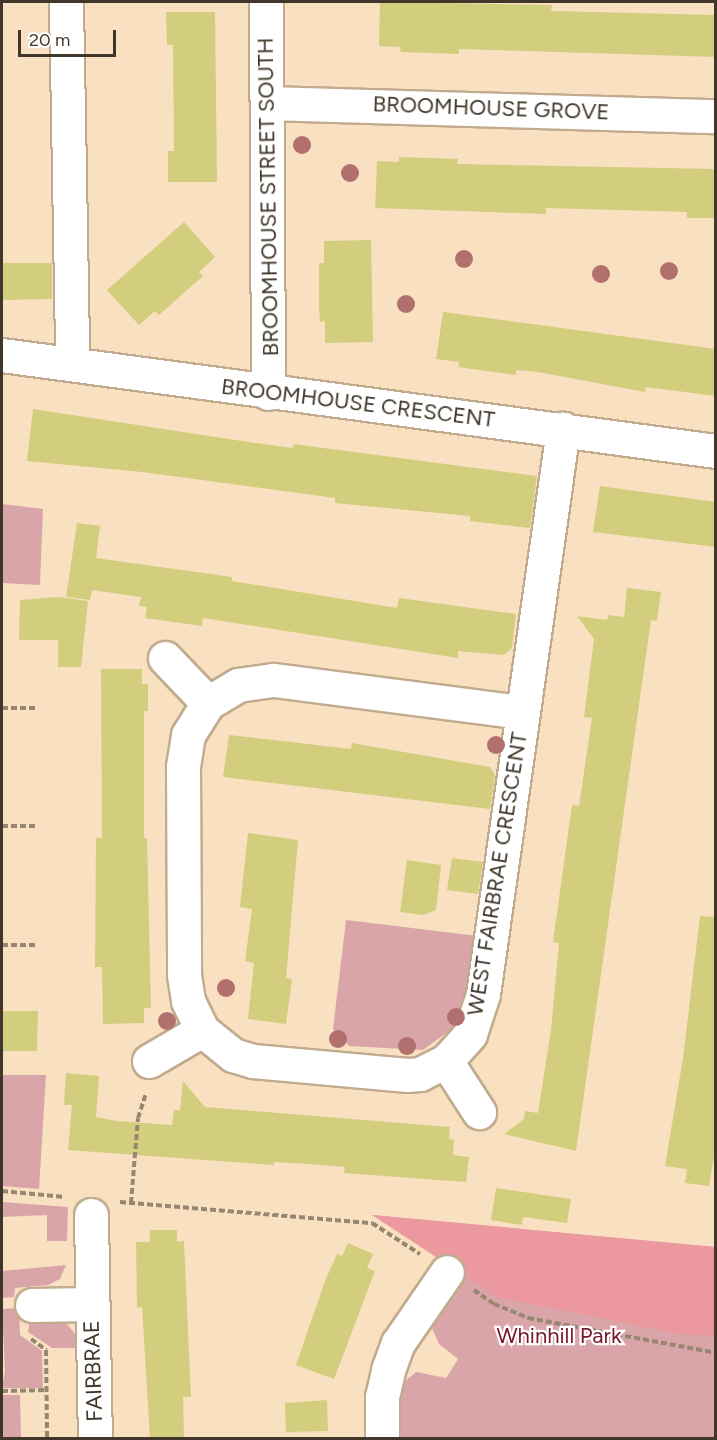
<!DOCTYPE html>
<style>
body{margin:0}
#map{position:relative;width:717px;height:1440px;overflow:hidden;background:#f8e0c1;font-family:Figtree,sans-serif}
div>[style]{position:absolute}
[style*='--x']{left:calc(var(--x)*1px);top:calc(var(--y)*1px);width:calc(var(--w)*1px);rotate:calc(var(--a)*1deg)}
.green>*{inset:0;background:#daa5a9}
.forest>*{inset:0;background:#ec989f}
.building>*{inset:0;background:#d3ce7e}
.path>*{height:4px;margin-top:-2px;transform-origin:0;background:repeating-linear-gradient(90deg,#978771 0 6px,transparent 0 9px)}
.roads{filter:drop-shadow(2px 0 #c1ab8e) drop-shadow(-2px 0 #c1ab8e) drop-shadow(0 2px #c1ab8e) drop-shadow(0 -2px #c1ab8e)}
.minor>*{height:33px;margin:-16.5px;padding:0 16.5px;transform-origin:16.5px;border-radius:16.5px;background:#fff}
.trees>*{width:18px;height:18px;margin:-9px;border-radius:50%;background:#b1706e}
span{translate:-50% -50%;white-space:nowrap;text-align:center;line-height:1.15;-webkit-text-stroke:4.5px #fff;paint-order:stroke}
.street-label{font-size:22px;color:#40372a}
.park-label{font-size:22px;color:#77152b}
.frame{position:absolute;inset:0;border:3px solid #40372a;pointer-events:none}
.scale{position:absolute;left:18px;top:30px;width:98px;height:27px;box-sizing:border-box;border:3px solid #40372a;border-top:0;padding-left:8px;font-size:18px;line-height:21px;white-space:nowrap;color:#40372a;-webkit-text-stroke:4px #fff;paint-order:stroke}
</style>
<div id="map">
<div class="green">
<i style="clip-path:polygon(2px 504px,43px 509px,40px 585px,2px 583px)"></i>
<i style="clip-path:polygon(346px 920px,478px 936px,461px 1022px,423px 1050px,349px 1046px,333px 1029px)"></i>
<i style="clip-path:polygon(2px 1075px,46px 1075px,39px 1189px,2px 1186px)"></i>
<i style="clip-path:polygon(2px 1202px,68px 1207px,67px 1241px,47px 1241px,47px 1215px,2px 1217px)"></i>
<i style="clip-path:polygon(372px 1215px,715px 1247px,715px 1438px,398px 1438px,399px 1386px,416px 1372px,446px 1378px,458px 1359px,439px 1344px,432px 1328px,433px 1319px,462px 1276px,398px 1229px)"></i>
<i style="clip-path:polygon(66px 1265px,60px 1279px,48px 1285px,15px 1288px,14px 1297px,2px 1298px,2px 1271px)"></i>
<i style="clip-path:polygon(19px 1308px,20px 1335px,42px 1351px,43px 1388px,2px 1388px,5px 1371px,2px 1309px)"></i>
<i style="clip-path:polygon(54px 1319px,67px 1324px,75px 1334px,77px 1348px,52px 1348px,28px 1332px,30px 1320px)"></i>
<i style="clip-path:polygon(2px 1395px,20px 1395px,21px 1438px,2px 1438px)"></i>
</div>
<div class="forest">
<i style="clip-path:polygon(372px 1215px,715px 1247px,715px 1336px,679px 1334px,497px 1297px)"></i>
</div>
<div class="building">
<i style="clip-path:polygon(380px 2px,552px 5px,551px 11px,716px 15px,716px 57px,459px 49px,459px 54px,400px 52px,401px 47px,379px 46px)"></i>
<i style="clip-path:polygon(166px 12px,215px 12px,217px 182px,168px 182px,168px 151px,174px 151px,173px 45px,167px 45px)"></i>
<i style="clip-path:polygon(399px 157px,458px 159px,457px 164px,716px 169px,716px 218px,687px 218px,687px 212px,546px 208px,546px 214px,375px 208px,377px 161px,399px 162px)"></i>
<i style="clip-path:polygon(184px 222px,215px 257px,199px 272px,203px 276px,159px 315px,155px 311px,139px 325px,107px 290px)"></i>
<i style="clip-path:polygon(371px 240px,373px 342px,325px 343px,325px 321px,320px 322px,319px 307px,319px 263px,324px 263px,324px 241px)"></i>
<i style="clip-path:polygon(2px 263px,52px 263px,52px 299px,2px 300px)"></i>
<i style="clip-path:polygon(443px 312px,716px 349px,716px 396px,646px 387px,645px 392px,538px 372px,516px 370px,516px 375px,458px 367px,459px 362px,436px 359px)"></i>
<i style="clip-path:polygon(33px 409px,242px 441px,293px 448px,293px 444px,537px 476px,530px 528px,470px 521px,470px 516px,335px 503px,335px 498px,142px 472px,27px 461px)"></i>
<i style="clip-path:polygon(600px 486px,716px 502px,716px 547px,593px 532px)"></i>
<i style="clip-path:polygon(77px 523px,100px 526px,96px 558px,232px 577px,232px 581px,397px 608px,399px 598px,516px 614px,512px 648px,504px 655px,458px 651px,458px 658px,203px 618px,202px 626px,145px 618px,147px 607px,139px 606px,141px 597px,92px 590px,90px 600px,66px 597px)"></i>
<i style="clip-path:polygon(627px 588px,661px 592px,657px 621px,651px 620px,576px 1151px,504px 1134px,524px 1119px,525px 1111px,538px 1113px,551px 1030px,559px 943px,553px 942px,572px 805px,579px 806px,592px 718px,584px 717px,594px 639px,577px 616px,607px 620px,608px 615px,624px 617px)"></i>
<i style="clip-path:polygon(58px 597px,88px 601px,81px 667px,58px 667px,58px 640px,19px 640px,20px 600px)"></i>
<i style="clip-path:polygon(101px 669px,142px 669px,142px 684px,148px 684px,148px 711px,144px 711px,144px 838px,147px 838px,151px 1008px,144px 1008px,144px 1023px,103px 1024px,102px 967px,95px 967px,96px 838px,102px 838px)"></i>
<i style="clip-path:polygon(229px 735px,351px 749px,352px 743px,490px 767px,495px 775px,490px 809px,223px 777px)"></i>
<i style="clip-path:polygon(248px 833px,298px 840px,286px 978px,292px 979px,286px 1024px,248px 1019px,254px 963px,245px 961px,252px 909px,240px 907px)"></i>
<i style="clip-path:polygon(452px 858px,483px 862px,478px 894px,447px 890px)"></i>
<i style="clip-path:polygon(407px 860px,441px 865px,436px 910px,423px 915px,400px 912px)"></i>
<i style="clip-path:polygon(700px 916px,716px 917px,716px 1144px,709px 1186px,685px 1183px,687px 1169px,665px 1166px,683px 1058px)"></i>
<i style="clip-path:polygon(2px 1011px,38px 1011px,37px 1051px,2px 1051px)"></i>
<i style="clip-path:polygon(66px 1073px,99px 1076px,96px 1117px,117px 1121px,172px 1125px,174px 1110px,180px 1110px,183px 1081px,205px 1107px,450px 1127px,449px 1139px,454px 1140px,453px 1155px,469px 1157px,466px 1182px,344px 1173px,345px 1167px,309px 1164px,274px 1162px,274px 1165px,68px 1150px,72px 1105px,64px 1105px)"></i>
<i style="clip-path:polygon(496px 1188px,571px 1199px,567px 1223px,523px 1217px,522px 1225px,491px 1220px)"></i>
<i style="clip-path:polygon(150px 1230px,177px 1230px,177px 1242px,184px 1241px,191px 1397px,183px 1397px,184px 1438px,150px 1438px,142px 1307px,137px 1308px,136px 1242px,150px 1242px)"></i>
<i style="clip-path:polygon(348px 1243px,373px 1254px,367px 1268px,375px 1271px,334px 1379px,296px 1365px,325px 1281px,337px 1254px,342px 1256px)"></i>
<i style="clip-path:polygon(327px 1400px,328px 1431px,286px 1432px,285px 1403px)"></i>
</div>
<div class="path">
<i style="--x:2;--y:708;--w:36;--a:0"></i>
<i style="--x:2;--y:826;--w:36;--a:0"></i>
<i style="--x:2;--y:945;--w:36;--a:0"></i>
<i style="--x:2;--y:1191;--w:63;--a:5.4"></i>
<i style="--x:120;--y:1202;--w:253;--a:4.8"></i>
<i style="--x:372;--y:1223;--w:57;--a:32.9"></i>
<i style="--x:131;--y:1203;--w:85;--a:-85.3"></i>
<i style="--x:138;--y:1118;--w:25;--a:-72"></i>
<i style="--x:474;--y:1290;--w:24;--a:35"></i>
<i style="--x:494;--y:1304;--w:37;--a:22"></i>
<i style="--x:528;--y:1318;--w:191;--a:10.5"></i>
<i style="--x:31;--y:1339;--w:19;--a:36"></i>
<i style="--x:46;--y:1350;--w:88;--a:89.3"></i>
<i style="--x:2;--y:1391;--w:45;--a:-1.3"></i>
</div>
<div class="roads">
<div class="minor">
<i style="--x:66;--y:2;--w:361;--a:89"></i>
<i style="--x:266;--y:2;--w:391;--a:89.7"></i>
<i style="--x:267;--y:103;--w:449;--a:1.7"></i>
<i style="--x:2;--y:355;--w:720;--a:7.66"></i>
<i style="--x:165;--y:658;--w:62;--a:46.3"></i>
<i style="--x:521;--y:712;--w:250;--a:-172.6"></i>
<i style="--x:273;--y:680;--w:35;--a:172"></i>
<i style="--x:238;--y:685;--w:35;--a:149"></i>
<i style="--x:208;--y:703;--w:38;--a:122"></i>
<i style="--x:188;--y:735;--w:31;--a:99"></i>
<i style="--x:183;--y:766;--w:209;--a:89.7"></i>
<i style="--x:184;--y:975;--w:26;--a:81"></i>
<i style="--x:188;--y:1001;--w:32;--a:64"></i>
<i style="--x:202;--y:1030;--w:40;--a:39"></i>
<i style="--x:233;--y:1055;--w:21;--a:17"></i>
<i style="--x:253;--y:1061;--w:155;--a:5.2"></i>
<i style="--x:407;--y:1075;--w:13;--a:-4"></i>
<i style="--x:420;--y:1074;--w:29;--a:-27"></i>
<i style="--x:446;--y:1061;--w:36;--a:-48"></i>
<i style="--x:470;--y:1034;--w:42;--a:-72"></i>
<i style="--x:483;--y:994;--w:571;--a:-81.94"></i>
<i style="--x:149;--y:1061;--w:61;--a:-30.3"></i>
<i style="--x:446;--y:1061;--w:61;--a:57.1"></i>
<i style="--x:91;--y:1215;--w:223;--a:89"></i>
<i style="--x:32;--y:1305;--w:59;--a:-1"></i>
<i style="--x:382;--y:1438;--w:41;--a:-90"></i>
<i style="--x:382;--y:1397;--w:28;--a:-77"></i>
<i style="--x:388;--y:1370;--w:29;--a:-70"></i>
<i style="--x:398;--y:1343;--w:86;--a:-55.4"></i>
</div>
</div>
<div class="trees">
<i style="left:302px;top:145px"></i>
<i style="left:350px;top:173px"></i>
<i style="left:464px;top:259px"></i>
<i style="left:669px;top:271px"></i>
<i style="left:601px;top:274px"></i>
<i style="left:406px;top:304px"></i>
<i style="left:496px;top:745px"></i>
<i style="left:226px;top:988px"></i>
<i style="left:456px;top:1017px"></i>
<i style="left:167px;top:1021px"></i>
<i style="left:338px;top:1039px"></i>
<i style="left:407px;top:1046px"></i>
</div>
<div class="street-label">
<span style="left:491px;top:108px;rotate:2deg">BROOMHOUSE GROVE</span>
<span style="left:268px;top:197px;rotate:-91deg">BROOMHOUSE STREET SOUTH</span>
<span style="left:358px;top:403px;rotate:7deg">BROOMHOUSE CRESCENT</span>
<span style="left:497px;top:874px;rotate:-81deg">WEST FAIRBRAE CRESCENT</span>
<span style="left:93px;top:1371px;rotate:-92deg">FAIRBRAE</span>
</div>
<div class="park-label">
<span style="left:559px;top:1336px">Whinhill Park</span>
</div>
<div class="frame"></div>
<div class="scale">20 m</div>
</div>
